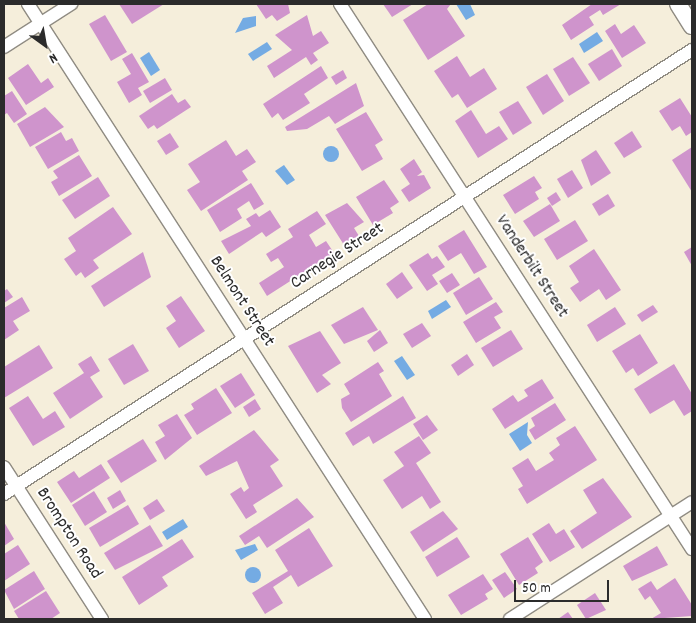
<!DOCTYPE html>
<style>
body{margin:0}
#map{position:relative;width:696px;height:623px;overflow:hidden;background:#f5eedb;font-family:Dekko,sans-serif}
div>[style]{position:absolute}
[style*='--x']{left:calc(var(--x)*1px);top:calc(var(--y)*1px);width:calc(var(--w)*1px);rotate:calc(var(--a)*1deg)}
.water>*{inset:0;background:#74abe3}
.round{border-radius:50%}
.building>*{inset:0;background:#cf94cc}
.roads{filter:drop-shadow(1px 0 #908c83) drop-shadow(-1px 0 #908c83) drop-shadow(0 1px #908c83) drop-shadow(0 -1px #908c83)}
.minor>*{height:12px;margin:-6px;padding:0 6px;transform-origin:6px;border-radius:6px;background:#fff}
.major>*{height:16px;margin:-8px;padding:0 8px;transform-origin:8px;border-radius:8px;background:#fff}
span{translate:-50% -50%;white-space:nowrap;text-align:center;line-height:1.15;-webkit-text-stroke:4px #fff;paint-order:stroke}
.street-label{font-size:18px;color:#2b2b2b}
.frame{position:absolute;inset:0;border:5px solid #2b2b2b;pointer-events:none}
.north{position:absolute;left:20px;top:20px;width:50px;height:50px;-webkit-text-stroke:4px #fff;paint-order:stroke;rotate:148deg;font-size:14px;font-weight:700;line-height:20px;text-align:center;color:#2b2b2b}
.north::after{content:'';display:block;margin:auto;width:18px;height:22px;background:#2b2b2b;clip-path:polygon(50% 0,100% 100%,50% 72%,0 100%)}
.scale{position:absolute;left:514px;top:580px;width:95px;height:22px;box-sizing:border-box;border:2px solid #2b2b2b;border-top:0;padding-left:6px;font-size:15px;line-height:18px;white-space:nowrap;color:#2b2b2b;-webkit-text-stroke:4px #fff;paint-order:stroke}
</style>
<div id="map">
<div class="water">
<i style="clip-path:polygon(456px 4px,470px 4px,475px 15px,466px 20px)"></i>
<i style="clip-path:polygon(256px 16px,256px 26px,235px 33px,243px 18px)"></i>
<i style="clip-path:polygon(597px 32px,603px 41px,584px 53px,579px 44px)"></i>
<i style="clip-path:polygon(267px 42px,272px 49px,253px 61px,248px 54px)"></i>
<i style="clip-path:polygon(149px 52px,160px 70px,151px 76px,140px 58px)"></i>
<i class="round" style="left:323px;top:146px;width:16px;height:16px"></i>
<i style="clip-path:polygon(284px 165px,295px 180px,287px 185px,275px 171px)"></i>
<i style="clip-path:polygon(446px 300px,451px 307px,432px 319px,428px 311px)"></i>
<i style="clip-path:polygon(402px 356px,415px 375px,407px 380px,394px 361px)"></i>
<i style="clip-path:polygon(528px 422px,527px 435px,532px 443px,520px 451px,509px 434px)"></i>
<i style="clip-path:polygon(183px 519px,188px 527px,167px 540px,162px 532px)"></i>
<i style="clip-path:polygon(255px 544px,258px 550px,241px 560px,235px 550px)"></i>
<i class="round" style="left:245px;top:567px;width:16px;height:16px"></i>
</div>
<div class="building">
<i style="clip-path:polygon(119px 4px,164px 4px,132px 24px)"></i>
<i style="clip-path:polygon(256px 4px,288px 4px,290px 13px,277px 21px,272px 15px,266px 19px)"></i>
<i style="clip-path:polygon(383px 4px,413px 4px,392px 17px)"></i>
<i style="clip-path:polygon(428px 4px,451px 4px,447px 9px,465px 36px,428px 60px,403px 20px)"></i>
<i style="clip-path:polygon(592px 4px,621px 4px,603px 15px,600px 10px,589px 17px,594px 25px,571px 40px,562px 25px)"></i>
<i style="clip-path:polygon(105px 15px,127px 52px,111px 61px,89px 24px)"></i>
<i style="clip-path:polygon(307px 15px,313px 36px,321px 31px,329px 43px,313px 53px,318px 60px,311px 65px,306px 57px,274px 78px,267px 66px,292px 50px,275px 35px)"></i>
<i style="clip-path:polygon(615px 24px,621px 34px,634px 25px,646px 43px,622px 58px,605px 31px)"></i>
<i style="clip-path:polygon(612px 49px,622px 66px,599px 81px,588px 64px)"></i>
<i style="clip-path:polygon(132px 53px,149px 82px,138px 88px,142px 95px,129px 103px,117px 82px,131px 74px,122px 59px)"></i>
<i style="clip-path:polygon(457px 56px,470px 77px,484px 68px,497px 89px,467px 108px,458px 94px,452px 98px,434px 71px)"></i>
<i style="clip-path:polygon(573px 57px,590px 83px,569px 96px,553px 69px)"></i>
<i style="clip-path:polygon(28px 64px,41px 83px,48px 78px,54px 87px,26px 105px,8px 78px)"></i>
<i style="clip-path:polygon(321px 66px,328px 78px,304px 94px,310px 103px,283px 120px,278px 113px,272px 118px,263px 104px)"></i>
<i style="clip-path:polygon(343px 70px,347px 78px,336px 85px,331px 77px)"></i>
<i style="clip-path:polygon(547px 74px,564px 101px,543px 115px,526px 87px)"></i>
<i style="clip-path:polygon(165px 78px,172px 90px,150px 103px,143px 91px)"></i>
<i style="clip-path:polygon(356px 83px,364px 106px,335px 124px,329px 116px,307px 129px,287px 131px,285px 127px)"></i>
<i style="clip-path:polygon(12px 91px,27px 114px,14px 123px,7px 113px,4px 115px,4px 96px)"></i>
<i style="clip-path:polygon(172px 94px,178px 103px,185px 99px,191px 107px,157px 129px,154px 125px,148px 129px,139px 116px)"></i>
<i style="clip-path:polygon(680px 98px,692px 117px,692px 132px,686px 136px,680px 126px,672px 131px,659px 111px)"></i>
<i style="clip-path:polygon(518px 101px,532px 123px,513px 135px,499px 112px)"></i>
<i style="clip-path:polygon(45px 107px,64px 127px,30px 147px,17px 124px)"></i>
<i style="clip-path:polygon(471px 110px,486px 134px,499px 126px,508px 139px,478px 158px,455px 121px)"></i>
<i style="clip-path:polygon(366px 112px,383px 140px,375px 145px,383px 159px,362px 171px,336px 129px)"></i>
<i style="clip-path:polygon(632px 131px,642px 147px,624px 158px,614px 143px)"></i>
<i style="clip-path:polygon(61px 132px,66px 141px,72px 138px,79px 151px,48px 169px,35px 147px)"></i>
<i style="clip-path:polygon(170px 133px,179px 147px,166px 155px,157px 141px)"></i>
<i style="clip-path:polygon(226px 140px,236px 156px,247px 149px,256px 162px,242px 171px,248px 180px,201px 211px,187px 190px,200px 182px,188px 164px)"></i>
<i style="clip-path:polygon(692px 147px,692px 192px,672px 160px)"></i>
<i style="clip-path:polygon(596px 150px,611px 173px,591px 186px,581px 160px)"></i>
<i style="clip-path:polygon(79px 155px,92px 176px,59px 196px,51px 182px,58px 178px,53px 171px)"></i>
<i style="clip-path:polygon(414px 159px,422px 172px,417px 176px,424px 175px,431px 188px,409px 202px,401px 190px,410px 184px,400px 169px)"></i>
<i style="clip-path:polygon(572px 170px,583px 188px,568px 198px,557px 179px)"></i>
<i style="clip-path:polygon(534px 176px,542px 188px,535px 192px,539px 199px,515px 214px,503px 195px)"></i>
<i style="clip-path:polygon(98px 177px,110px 196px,75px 219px,62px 200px)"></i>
<i style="clip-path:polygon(384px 180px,399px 202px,390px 208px,393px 213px,373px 225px,356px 197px)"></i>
<i style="clip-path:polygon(251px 183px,264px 204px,254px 210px,249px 201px,237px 209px,242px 218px,220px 232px,207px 210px)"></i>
<i style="clip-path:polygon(556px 192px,561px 200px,552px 206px,547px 198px)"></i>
<i style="clip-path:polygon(608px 194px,615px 206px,599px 216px,592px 204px)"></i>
<i style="clip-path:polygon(347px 203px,364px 222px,354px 228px,359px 236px,344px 245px,325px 215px)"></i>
<i style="clip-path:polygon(550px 204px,560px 221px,534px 237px,523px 221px)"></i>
<i style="clip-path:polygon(113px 207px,132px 234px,93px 260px,99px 268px,85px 278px,81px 272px,76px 276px,64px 259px,76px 251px,68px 238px)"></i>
<i style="clip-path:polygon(270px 210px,281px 227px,266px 237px,262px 232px,229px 254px,221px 241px,251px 226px,246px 219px,256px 213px,259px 217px)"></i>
<i style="clip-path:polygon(317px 211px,326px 224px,309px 235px,316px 247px,326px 241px,334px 253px,267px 296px,259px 283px,284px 267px,278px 258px,271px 262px,266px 254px,293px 237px,288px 229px)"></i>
<i style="clip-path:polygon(575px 220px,588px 241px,557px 260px,544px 239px)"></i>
<i style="clip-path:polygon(464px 230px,487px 267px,474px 274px,461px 253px,448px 261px,438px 246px)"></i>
<i style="clip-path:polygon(692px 247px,692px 266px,684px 252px)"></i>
<i style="clip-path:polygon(594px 249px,621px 290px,606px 300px,599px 289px,580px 302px,570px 288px,579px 282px,569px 266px)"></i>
<i style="clip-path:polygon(143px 252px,151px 277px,104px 307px,91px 286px)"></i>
<i style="clip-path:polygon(428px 253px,432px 259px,437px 256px,445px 267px,432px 275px,438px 284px,427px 291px,409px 265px)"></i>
<i style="clip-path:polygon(402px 272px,413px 288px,397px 299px,386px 284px)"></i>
<i style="clip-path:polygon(452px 273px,460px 285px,447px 293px,439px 281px)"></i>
<i style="clip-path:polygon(479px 277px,493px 299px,466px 315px,453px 293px)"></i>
<i style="clip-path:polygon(7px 289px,13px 297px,4px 303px,4px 291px)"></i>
<i style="clip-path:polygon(181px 296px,205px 331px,179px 348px,166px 328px,176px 321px,166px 306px)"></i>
<i style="clip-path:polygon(22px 297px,30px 311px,13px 321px,19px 330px,4px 340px,4px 308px)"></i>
<i style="clip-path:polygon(496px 302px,503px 312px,494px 317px,501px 328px,476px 343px,463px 322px)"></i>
<i style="clip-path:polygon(653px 305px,658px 312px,642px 322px,637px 315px)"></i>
<i style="clip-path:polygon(363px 307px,378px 330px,344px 344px,331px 325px)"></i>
<i style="clip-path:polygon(615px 307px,626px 324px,597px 342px,587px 325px)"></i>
<i style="clip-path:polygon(422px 323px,431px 336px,412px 348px,403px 334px)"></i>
<i style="clip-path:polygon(380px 330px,388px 343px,374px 352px,367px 341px)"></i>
<i style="clip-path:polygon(511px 330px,523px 349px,493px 367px,481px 348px)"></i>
<i style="clip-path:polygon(320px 331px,341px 363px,322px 375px,331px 384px,317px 393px,288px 346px)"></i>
<i style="clip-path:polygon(640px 334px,658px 363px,638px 376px,633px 368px,626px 373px,612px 351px)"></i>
<i style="clip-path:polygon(133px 344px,149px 371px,124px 385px,108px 359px)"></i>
<i style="clip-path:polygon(39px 345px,53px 368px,4px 398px,4px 367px)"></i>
<i style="clip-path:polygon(467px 354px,474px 365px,458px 376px,451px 365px)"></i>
<i style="clip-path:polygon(91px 356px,100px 371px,90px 377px,103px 397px,70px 419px,53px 393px,84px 373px,78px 364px)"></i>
<i style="clip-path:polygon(378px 362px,384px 371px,379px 374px,392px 396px,351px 422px,342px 408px,341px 399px,350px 394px,344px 384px)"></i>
<i style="clip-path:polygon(674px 364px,692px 394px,692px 411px,684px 416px,674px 400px,650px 414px,634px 389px)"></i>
<i style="clip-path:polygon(241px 373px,255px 395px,235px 408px,220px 386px)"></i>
<i style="clip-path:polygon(542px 379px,554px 398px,505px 429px,492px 409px,513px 395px,518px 402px,528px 396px,524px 390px)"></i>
<i style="clip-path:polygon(216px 388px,232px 413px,197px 435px,184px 415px,194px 409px,191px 404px)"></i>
<i style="clip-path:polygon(28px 396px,43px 419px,55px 411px,65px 427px,33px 446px,9px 408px)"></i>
<i style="clip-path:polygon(403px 396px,416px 418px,373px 444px,369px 436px,353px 446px,345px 433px)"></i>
<i style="clip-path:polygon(255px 399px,261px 409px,249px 417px,243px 407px)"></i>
<i style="clip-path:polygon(555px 403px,566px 420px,535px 440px,529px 430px,535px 426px,531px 418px)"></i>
<i style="clip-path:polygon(177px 414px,192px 438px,165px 460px,155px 442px,165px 436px,158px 425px)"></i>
<i style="clip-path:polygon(427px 415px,438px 430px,423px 440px,413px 424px)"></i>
<i style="clip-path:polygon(575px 426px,597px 460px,527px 504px,518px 489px,523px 486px,512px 468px,528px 458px,536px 471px,554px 460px,549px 453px,560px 445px,556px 438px)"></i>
<i style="clip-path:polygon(254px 430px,279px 460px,270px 466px,283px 486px,253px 505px,257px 512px,246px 519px,230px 494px,241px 487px,244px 492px,249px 488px,237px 461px,206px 476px,199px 466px)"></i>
<i style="clip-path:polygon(419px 436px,431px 453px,416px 463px,441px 502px,430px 509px,422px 496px,402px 509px,383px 480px,404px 466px,394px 452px)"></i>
<i style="clip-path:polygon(143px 439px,157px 461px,121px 483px,107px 461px)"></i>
<i style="clip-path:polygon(101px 464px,110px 478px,71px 503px,57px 482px,74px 471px,79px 478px)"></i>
<i style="clip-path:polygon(603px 478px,632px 517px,582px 549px,570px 531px,597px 513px,583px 490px)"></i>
<i style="clip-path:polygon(120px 490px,126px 501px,113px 509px,107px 498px)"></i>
<i style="clip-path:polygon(94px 491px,107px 512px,85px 526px,72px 505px)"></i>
<i style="clip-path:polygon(297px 498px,314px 517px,267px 548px,259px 536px,245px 545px,239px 536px)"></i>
<i style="clip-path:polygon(157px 499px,165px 511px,150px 520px,143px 508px)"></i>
<i style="clip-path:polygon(128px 505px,139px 524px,100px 547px,89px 528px)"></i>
<i style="clip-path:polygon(443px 511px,458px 529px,423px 552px,410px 532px)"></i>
<i style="clip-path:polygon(4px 522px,14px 539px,4px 546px)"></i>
<i style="clip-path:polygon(549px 523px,556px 534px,564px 529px,575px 547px,550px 562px,532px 534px)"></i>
<i style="clip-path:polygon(150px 525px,163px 546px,115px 570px,104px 553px)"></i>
<i style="clip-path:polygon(309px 528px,333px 566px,298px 587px,291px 575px,273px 587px,283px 603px,265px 614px,252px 593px,288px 571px,275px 550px)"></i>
<i style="clip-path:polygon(457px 537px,470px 557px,437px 577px,425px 557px)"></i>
<i style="clip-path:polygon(528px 537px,543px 562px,535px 568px,538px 573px,519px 585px,500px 554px)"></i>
<i style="clip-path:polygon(182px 539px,194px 557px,162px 577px,168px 586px,139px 605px,122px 577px)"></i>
<i style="clip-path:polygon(18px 545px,30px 564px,4px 581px,4px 554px)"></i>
<i style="clip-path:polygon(657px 546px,668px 565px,632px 581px,623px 566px)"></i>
<i style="clip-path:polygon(34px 571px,45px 589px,14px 609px,4px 590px)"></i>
<i style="clip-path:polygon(505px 572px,517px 589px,504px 598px,492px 580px)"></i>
<i style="clip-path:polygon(483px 574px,493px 589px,485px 594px,488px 599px,461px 615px,448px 595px)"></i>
<i style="clip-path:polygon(675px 578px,692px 605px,692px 616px,651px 619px,661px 613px,650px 596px,645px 600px,638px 589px,651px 581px,657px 590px)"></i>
<i style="clip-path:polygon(46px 591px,60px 613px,51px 619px,19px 619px,14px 611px)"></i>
<i style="clip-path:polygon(595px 593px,606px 610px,586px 619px,577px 605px)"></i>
<i style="clip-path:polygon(568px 612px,573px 619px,558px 619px)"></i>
</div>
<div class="roads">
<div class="minor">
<i style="--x:28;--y:4;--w:732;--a:57.16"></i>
<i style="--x:340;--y:4;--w:649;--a:57.14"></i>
<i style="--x:4;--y:47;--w:80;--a:-32.7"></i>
<i style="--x:4;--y:467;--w:181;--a:57.2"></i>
<i style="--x:4;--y:494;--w:819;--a:-32.84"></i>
<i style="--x:510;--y:619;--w:216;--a:-32.7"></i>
</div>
<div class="major">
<i style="--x:678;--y:4;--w:26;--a:58"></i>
</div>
</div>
<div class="street-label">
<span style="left:338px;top:257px;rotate:-33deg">Carnegie Street</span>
<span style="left:531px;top:267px;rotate:57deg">Vanderbilt Street</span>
<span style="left:241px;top:302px;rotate:57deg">Belmont Street</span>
<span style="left:68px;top:534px;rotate:57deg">Brompton Road</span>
</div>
<div class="frame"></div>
<div class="north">N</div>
<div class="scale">50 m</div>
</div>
